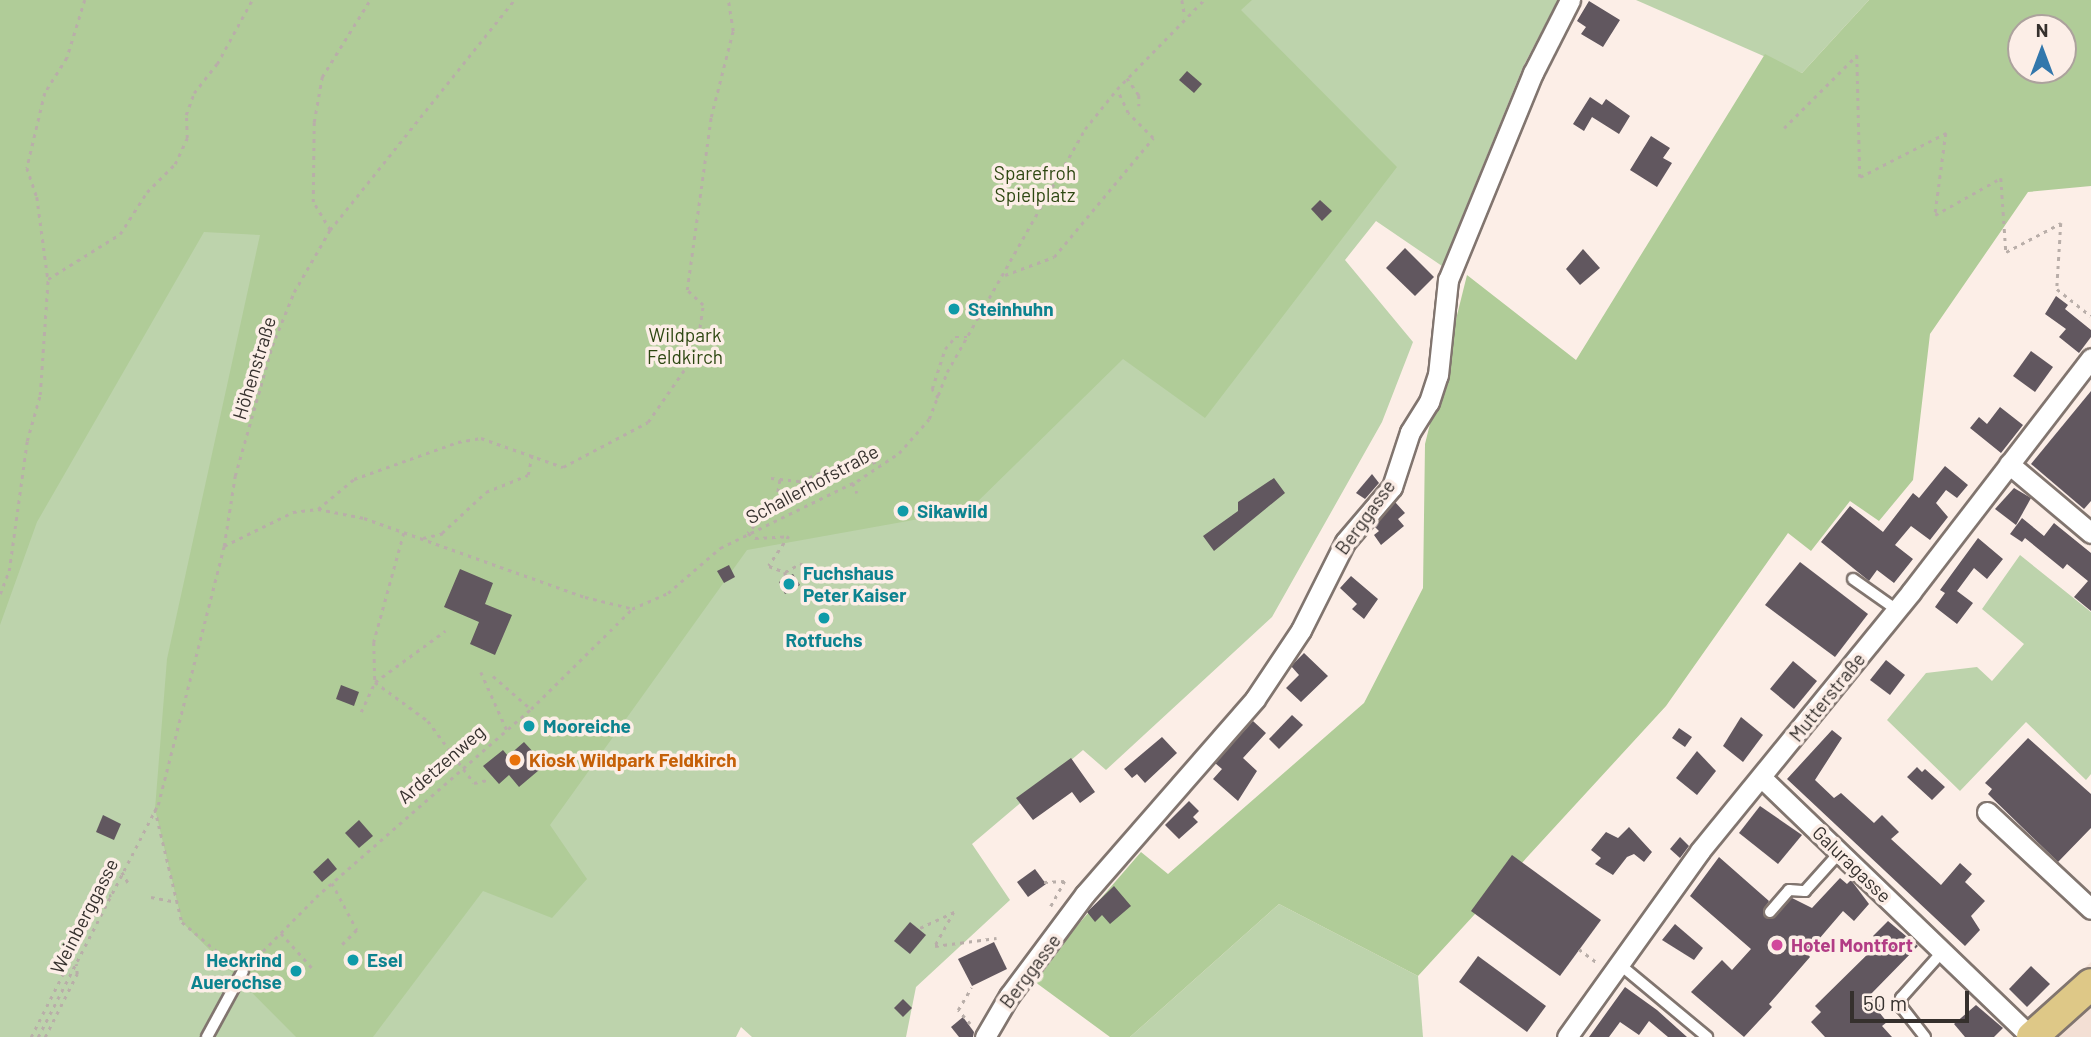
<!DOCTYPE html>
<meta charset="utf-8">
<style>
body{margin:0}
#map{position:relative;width:2091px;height:1037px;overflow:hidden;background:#fceee7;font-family:Barlow,sans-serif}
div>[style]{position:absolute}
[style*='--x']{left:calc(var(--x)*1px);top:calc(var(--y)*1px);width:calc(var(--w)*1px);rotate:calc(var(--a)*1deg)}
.built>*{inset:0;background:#f3dfd4}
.green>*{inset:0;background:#bdd3ac}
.forest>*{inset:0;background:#b0cc98}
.building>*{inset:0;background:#61575f}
.path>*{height:2.5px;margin-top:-1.25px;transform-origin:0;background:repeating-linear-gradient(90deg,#b9aea9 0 3.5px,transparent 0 8.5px)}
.roads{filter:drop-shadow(2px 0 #81756f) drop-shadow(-2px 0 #81756f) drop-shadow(0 2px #81756f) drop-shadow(0 -2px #81756f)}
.service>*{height:10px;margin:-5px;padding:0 5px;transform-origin:5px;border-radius:5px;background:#fff}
.minor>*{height:19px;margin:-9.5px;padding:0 9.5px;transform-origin:9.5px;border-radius:9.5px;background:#fff}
.primary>*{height:30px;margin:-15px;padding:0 15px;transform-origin:15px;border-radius:15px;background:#dec887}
.dots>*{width:19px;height:19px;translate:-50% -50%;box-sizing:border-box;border:4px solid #fceee7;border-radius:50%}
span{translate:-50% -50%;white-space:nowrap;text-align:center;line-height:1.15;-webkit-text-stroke:7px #fceee7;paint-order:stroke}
.park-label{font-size:19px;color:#2e4812}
.culture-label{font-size:19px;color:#0d838f;font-weight:700}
.left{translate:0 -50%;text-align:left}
.right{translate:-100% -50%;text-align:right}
.street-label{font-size:19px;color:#35302d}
.food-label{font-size:19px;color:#c56008;font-weight:700}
.hotel-label{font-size:19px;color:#b23c85;font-weight:700}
.north{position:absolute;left:2007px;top:14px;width:70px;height:70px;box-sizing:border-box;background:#fceee7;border:2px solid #aca29d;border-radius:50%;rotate:0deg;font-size:19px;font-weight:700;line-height:28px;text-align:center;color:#35302d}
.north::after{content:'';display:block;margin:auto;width:24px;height:32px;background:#3277ac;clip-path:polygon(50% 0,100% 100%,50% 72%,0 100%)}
.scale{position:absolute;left:1850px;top:991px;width:119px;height:32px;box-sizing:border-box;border:4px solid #35302d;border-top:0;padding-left:9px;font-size:21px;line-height:24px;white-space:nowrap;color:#35302d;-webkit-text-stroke:5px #fceee7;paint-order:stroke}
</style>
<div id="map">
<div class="built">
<i style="clip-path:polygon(2091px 962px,2091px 1037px,2015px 1037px,2025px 1028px)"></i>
</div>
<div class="green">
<i style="clip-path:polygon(506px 0,1558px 0,1523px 67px,1442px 266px,1376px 221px,1345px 260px,1413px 342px,1382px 422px,1272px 617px,1106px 770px,1083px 750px,972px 844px,1010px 900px,916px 987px,906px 1037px,752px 1037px,741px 1027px,736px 1037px,0 1037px,0 517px,165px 231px)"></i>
<i style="clip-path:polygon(1636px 0,1869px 0,1802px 73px)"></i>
<i style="clip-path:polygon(2020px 555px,2091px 612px,2091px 774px,2086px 780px,2026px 722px,1960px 791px,1887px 720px,1926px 673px,1977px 667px,1992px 681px,2024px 644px,1982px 609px)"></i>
<i style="clip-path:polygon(1279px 904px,1418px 976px,1423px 1037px,1130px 1037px)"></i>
</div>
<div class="forest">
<i style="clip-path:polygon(0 0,1252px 0,1241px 10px,1397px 167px,1205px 418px,1123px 359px,969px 510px,747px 550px,550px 825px,587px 879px,552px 918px,483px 891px,373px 1037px,296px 1037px,182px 922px,155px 809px,167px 659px,260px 235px,204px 232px,37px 522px,0 625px)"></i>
<i style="clip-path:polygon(evenodd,1869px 0,2091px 0,2091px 186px,2028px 192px,1930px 334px,1913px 480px,1879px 521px,1850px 501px,1811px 551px,1788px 533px,1666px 706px,1418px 976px,1279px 904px,1130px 1037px,1110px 1037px,1031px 979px,1141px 852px,1168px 874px,1364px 703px,1423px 588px,1425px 444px,1467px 275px,1576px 360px,1765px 54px,1802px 73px,1869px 0,2021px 28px,2063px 28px,2063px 70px,2021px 70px,2021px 28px)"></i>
</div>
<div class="building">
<i style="clip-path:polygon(1589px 1px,1620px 20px,1603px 47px,1581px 34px,1586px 27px,1577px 21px)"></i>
<i style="clip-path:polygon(1187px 71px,1202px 84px,1194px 93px,1179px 80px)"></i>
<i style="clip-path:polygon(1590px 97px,1602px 105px,1606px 99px,1630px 116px,1619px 134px,1592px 117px,1584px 131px,1573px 124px)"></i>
<i style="clip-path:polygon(1651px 136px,1670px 148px,1663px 158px,1672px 163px,1657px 187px,1630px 170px)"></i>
<i style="clip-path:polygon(1320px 200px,1332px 211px,1322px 221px,1311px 209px)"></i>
<i style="clip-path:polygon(1405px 248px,1434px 277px,1415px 296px,1386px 268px)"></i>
<i style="clip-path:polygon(1583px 249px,1600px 268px,1580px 285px,1566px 269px)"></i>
<i style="clip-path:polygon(2056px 296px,2068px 305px,2065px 309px,2091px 330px,2091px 337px,2079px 353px,2059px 337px,2066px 329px,2045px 314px)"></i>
<i style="clip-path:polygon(2031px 351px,2053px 367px,2035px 392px,2013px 376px)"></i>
<i style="clip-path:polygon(2091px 391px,2091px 501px,2084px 509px,2031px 464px)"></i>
<i style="clip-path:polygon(2000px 407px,2023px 425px,2001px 453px,1970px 428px,1979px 417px,1987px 424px)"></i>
<i style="clip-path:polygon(1945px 466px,1968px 485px,1957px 498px,1946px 490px,1936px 503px,1948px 517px,1930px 540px,1911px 526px,1895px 545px,1913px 559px,1894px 583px,1877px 570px,1869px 581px,1821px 542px,1850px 506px,1883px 532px,1913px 493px,1919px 498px)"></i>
<i style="clip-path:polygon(1372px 474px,1379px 483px,1365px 499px,1356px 493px)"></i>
<i style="clip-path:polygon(1274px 478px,1285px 493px,1214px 551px,1203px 536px,1238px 511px,1238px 502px)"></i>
<i style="clip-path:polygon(2014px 488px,2031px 498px,2016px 525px,1995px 509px)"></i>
<i style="clip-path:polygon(1395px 502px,1405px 513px,1398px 519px,1404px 526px,1381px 545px,1374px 535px,1379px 531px,1374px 526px)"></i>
<i style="clip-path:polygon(2022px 518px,2044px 536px,2054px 523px,2091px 553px,2091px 611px,2074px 597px,2088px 581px,2067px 564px,2063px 569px,2025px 538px,2022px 542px,2010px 534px)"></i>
<i style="clip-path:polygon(1978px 538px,2003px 559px,1987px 579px,1974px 568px,1957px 591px,1973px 603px,1957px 624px,1935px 607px,1945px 593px,1940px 590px)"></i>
<i style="clip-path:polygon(1800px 562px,1868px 614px,1835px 657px,1765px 605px)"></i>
<i style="clip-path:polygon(729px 565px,735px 577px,724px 583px,717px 571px)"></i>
<i style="clip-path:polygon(460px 569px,493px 583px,485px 604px,512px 615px,495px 655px,470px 644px,479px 622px,444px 607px)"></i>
<i style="clip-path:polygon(793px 574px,800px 585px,785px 594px,779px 582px)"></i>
<i style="clip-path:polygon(1351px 576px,1378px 599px,1364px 619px,1352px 609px,1357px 604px,1340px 588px)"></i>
<i style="clip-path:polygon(1304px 653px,1328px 676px,1301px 702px,1286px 688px,1299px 675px,1291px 666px)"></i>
<i style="clip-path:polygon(1886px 660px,1905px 675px,1890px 695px,1870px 680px)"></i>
<i style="clip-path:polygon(1793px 661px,1817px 681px,1794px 709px,1770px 689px)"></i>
<i style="clip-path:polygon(341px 685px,359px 692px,354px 706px,336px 699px)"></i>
<i style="clip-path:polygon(1292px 715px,1303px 725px,1279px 749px,1269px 739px)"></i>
<i style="clip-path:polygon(1741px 717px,1763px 735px,1743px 762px,1723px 746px)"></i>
<i style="clip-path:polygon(1253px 721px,1266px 733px,1243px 758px,1257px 771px,1238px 801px,1213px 779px,1222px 769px,1215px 763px)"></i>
<i style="clip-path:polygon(1679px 728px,1692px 737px,1685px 747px,1672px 738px)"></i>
<i style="clip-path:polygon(1832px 730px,1842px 738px,1815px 780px,1834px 798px,1841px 793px,1874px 823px,1882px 815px,1899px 832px,1891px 839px,1941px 885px,1960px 863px,1972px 874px,1965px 882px,1985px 901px,1971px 916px,1980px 930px,1965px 946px,1787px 779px)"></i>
<i style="clip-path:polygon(1162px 737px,1177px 753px,1145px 783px,1137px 774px,1132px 778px,1124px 769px)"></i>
<i style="clip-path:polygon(2028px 738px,2091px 794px,2091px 828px,2058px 862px,1988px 794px,1992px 789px,1985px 783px)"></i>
<i style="clip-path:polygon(524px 742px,545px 765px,519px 787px,509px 775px,499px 784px,483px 766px,503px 750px,508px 756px)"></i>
<i style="clip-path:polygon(1697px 751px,1716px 771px,1697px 795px,1676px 778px)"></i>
<i style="clip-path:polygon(1071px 758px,1095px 792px,1080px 803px,1072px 792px,1033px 820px,1016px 798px)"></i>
<i style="clip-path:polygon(1917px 767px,1922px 772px,1925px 769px,1945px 787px,1932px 800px,1907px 777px)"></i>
<i style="clip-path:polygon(1189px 801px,1199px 811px,1193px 817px,1198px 822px,1179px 839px,1165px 825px)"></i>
<i style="clip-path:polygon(1760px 806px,1802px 835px,1778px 864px,1739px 833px)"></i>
<i style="clip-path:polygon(103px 815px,121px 824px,114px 840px,96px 832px)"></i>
<i style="clip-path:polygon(359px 820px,373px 836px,359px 848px,345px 833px)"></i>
<i style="clip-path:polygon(1629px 827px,1652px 852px,1644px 862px,1634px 854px,1627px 857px,1613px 875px,1595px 864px,1601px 858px,1591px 850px,1606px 832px,1618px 838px)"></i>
<i style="clip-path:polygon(1680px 837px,1689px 846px,1680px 858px,1670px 849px)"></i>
<i style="clip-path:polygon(1512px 855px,1601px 920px,1560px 976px,1471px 911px)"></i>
<i style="clip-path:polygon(1719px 857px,1769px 901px,1763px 911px,1768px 919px,1792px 898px,1812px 908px,1840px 878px,1847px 884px,1851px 880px,1869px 904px,1854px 921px,1843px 911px,1807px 953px,1810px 957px,1769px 1004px,1772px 1007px,1744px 1037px,1691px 992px,1722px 960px,1732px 970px,1751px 949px,1690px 896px)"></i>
<i style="clip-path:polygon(328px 858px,337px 869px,322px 882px,313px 872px)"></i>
<i style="clip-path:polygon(1035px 869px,1046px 884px,1028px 897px,1017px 882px)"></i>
<i style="clip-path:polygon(1114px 886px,1131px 906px,1110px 924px,1102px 915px,1095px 922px,1087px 912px)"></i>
<i style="clip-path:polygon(1888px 921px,1918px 946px,1870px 995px,1883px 1008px,1879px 1012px,1887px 1022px,1882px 1026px,1892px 1037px,1825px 1037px,1811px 1022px,1821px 1012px,1815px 1006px,1880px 942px,1873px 936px)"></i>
<i style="clip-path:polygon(910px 922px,926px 935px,910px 954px,894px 941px)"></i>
<i style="clip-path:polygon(1675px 924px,1703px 948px,1694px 960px,1662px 940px)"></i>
<i style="clip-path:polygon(994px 942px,1007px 969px,972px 986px,958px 959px)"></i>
<i style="clip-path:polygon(1478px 956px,1546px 1006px,1527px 1032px,1459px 982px)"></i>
<i style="clip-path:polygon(2031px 966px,2050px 984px,2027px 1007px,2009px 989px)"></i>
<i style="clip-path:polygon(1625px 987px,1657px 1010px,1687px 1037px,1668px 1037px,1649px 1021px,1639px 1035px,1620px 1022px,1609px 1037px,1589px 1037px)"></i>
<i style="clip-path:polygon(903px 999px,912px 1008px,903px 1017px,894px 1008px)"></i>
<i style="clip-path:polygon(1976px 1005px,2003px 1028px,1994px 1037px,1965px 1037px,1954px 1024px)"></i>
<i style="clip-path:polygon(963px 1017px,974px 1032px,973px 1037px,959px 1037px,951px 1027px)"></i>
</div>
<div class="path">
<i style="--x:85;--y:0;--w:61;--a:107.2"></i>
<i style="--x:67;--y:58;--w:41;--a:122.2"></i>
<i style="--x:45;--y:93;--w:77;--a:103.5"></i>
<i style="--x:27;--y:168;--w:31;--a:71"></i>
<i style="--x:37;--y:197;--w:83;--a:82.4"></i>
<i style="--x:48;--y:279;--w:85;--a:-32"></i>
<i style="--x:120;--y:234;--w:50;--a:-57.3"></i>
<i style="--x:147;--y:192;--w:40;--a:-45"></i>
<i style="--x:175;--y:164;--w:29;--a:-65"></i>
<i style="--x:187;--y:138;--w:23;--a:-92"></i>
<i style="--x:186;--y:115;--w:23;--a:-70"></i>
<i style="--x:194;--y:93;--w:37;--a:-52"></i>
<i style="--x:217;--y:64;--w:73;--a:-61.3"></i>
<i style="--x:1182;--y:0;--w:17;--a:80"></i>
<i style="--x:1127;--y:78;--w:21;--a:55"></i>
<i style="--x:1139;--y:95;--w:11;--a:90"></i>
<i style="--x:1784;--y:128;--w:103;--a:-45"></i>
<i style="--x:1857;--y:55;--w:122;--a:88.6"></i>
<i style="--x:1860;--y:177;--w:97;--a:-27.1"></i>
<i style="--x:1946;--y:133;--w:83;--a:97.6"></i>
<i style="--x:1935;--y:215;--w:76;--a:-29.3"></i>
<i style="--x:2001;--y:178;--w:74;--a:86.1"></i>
<i style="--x:2006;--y:252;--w:62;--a:-27.8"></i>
<i style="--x:2061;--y:223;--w:66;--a:93.5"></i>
<i style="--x:2057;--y:289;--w:43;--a:38.5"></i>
<i style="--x:330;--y:230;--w:33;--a:-121"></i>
<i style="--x:313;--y:202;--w:80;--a:-89.3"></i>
<i style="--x:314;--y:122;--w:46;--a:-79.9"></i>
<i style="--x:322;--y:77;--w:91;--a:-58.1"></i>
<i style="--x:1005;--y:275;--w:52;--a:-20.2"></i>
<i style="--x:1054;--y:257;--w:155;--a:-50.2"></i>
<i style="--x:1153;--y:138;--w:35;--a:-135"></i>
<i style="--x:1128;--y:113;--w:26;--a:-115"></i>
<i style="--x:938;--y:398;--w:11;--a:-124"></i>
<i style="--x:932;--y:389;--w:42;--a:-72"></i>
<i style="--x:945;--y:349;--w:16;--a:-50"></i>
<i style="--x:955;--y:337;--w:14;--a:0"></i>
<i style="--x:771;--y:478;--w:30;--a:6"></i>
<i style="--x:801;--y:481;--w:59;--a:-23.1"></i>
<i style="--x:855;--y:458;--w:18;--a:9"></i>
<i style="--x:873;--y:461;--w:7;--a:56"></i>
<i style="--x:780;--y:480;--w:20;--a:99"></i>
<i style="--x:777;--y:500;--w:44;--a:131.3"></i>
<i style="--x:748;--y:533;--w:9;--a:36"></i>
<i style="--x:755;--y:538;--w:34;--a:-3"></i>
<i style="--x:789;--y:536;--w:36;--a:124"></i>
<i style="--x:769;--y:566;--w:17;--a:21"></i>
<i style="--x:785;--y:572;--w:6;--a:81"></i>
<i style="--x:853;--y:483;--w:11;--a:68"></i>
<i style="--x:318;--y:509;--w:47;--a:-39.8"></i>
<i style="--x:354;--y:479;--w:110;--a:-19.6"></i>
<i style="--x:458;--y:442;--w:23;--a:-10"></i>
<i style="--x:481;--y:438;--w:87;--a:19.5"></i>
<i style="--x:563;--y:467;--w:96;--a:-27.9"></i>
<i style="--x:648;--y:422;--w:84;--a:-55.2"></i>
<i style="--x:696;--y:353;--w:49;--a:-81.7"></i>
<i style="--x:703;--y:305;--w:22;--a:-137"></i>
<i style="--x:687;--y:290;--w:175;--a:-82.1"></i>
<i style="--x:711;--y:117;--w:89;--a:-75.7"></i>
<i style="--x:733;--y:31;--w:31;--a:-99"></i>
<i style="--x:404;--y:533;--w:113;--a:105.4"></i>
<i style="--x:374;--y:642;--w:40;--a:88.6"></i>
<i style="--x:375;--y:682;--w:66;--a:36.3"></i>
<i style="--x:428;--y:721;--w:77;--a:53.4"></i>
<i style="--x:474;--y:783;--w:17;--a:-13"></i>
<i style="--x:442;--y:533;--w:60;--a:-43"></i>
<i style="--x:486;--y:492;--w:45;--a:-22"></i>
<i style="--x:528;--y:475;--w:21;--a:-79"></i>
<i style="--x:423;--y:538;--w:22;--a:-13"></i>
<i style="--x:224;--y:546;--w:77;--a:-26.2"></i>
<i style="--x:293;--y:512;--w:25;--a:-7"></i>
<i style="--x:318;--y:509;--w:47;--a:11.1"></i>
<i style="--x:364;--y:518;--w:235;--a:19.7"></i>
<i style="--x:585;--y:597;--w:46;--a:13.7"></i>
<i style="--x:785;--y:572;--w:18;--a:-29"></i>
<i style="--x:801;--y:563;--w:15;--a:62"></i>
<i style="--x:0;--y:594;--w:25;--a:-69"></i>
<i style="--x:9;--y:571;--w:131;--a:-82.1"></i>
<i style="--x:27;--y:441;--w:48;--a:-74.2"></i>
<i style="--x:40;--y:395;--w:116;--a:-86.1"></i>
<i style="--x:481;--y:672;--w:64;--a:65.9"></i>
<i style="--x:493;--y:676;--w:50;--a:41"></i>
<i style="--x:361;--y:712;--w:33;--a:-65"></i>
<i style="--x:375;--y:682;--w:87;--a:-36.1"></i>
<i style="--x:155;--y:809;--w:116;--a:76.6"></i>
<i style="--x:182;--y:922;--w:65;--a:40"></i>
<i style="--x:122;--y:872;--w:14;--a:60"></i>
<i style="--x:1044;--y:882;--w:21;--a:-3"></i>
<i style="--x:1065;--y:881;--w:33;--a:119"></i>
<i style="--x:332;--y:883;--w:53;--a:62"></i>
<i style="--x:357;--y:930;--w:23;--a:135"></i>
<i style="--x:151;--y:897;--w:25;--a:11"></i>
<i style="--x:920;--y:928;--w:38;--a:-25"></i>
<i style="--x:954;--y:912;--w:39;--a:119"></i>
<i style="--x:935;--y:946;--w:62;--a:-7.5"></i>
<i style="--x:281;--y:933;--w:51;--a:48.2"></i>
<i style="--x:1579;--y:949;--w:25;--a:37"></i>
<i style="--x:251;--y:963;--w:93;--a:-45.4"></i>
<i style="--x:316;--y:897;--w:286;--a:-41.2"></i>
<i style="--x:531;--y:709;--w:142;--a:-44.7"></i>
<i style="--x:632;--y:609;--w:39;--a:-24"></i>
<i style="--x:668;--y:593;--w:69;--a:-40.9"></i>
<i style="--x:720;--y:548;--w:153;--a:-26.1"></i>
<i style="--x:857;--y:481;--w:50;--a:-33.7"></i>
<i style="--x:899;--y:453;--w:45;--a:-48.6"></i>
<i style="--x:929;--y:419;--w:50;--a:-69"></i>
<i style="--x:947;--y:372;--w:279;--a:-60.4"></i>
<i style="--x:1085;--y:129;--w:51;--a:-51.3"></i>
<i style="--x:1117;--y:89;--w:124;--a:-45.7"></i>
<i style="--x:970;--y:1024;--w:18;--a:-131"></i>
<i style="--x:958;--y:1010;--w:26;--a:-59"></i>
<i style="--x:31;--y:1037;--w:155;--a:-63.1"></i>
<i style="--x:101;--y:899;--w:11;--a:-22"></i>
<i style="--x:38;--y:1037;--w:261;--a:-62.7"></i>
<i style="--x:158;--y:805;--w:267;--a:-75.7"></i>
<i style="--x:224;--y:546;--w:71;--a:-81.1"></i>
<i style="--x:235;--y:476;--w:135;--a:-74.1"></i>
<i style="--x:272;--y:346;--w:58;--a:-67.8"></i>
<i style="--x:294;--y:292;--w:72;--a:-59.9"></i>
<i style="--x:330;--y:230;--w:295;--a:-51.3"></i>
<i style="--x:45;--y:1037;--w:71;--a:-63.1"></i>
<i style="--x:77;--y:974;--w:10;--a:-96"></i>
</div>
<div class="roads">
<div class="service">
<i style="--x:1853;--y:579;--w:54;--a:35.2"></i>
<i style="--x:1770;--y:912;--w:29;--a:-49"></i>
<i style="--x:1789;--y:890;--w:16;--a:4"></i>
<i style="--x:1805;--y:891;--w:52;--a:-48.1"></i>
<i style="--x:1618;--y:963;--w:116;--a:39.7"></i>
<i style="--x:207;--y:1037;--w:75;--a:-61.4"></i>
<i style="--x:1925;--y:1037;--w:37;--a:-128"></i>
<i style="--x:1902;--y:1008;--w:10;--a:-96"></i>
<i style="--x:1901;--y:998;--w:63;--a:-48.2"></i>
</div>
<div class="minor">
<i style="--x:2009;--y:464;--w:107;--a:40.1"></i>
<i style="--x:1761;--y:777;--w:375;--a:43.9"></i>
<i style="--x:1987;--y:812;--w:142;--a:43"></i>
<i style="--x:985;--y:1037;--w:48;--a:-59.7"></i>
<i style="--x:1009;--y:996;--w:127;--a:-53.3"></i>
<i style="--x:1085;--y:894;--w:259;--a:-48.9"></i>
<i style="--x:1255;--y:699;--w:83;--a:-56.3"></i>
<i style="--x:1301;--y:630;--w:98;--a:-63.4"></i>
<i style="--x:1345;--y:542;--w:72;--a:-49.5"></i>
<i style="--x:1392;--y:487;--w:58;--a:-71.9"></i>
<i style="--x:1410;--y:432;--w:36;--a:-58"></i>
<i style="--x:1429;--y:402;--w:28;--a:-72"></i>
<i style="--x:1438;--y:375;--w:96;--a:-84"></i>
<i style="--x:1448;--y:280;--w:224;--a:-67.7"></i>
<i style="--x:1533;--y:73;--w:82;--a:-63.1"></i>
<i style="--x:1567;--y:1037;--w:229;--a:-54.4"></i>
<i style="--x:1700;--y:851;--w:334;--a:-50.8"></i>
<i style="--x:1911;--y:592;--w:295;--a:-52.4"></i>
</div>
<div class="primary">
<i style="--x:2032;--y:1037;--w:79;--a:-41.9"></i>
</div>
</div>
<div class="dots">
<i style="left:954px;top:309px;background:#0f9aa8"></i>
<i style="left:903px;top:511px;background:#0f9aa8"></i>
<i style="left:789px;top:584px;background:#0f9aa8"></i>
<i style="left:824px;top:618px;background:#0f9aa8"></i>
<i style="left:529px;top:726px;background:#0f9aa8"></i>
<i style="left:515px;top:760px;background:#e8710a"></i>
<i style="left:1777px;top:945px;background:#d1479c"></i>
<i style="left:353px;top:960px;background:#0f9aa8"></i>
<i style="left:296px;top:971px;background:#0f9aa8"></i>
</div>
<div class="park-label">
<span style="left:1035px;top:184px">Sparefroh<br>Spielplatz</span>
<span style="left:685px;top:346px">Wildpark<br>Feldkirch</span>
</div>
<div class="culture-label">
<span class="left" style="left:968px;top:309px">Steinhuhn</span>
<span class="left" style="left:917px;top:511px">Sikawild</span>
<span class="left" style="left:803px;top:584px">Fuchshaus<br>Peter Kaiser</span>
<span style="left:824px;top:640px">Rotfuchs</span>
<span class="left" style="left:543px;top:726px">Mooreiche</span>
<span class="right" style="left:282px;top:971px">Heckrind<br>Auerochse</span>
<span class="left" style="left:367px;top:960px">Esel</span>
</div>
<div class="street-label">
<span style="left:254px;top:368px;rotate:-73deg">Höhenstraße</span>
<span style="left:812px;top:484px;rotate:-28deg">Schallerhofstraße</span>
<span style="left:1365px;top:517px;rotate:-54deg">Berggasse</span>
<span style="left:1827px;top:697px;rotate:-51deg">Mutterstraße</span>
<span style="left:441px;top:764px;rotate:-41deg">Ardetzenweg</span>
<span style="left:1852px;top:864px;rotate:44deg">Galuragasse</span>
<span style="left:84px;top:916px;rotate:-63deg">Weinberggasse</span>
<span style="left:1030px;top:971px;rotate:-53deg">Berggasse</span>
</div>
<div class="food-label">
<span class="left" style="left:529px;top:760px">Kiosk Wildpark Feldkirch</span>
</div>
<div class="hotel-label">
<span class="left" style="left:1791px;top:945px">Hotel Montfort</span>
</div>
<div class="north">N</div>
<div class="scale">50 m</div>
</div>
